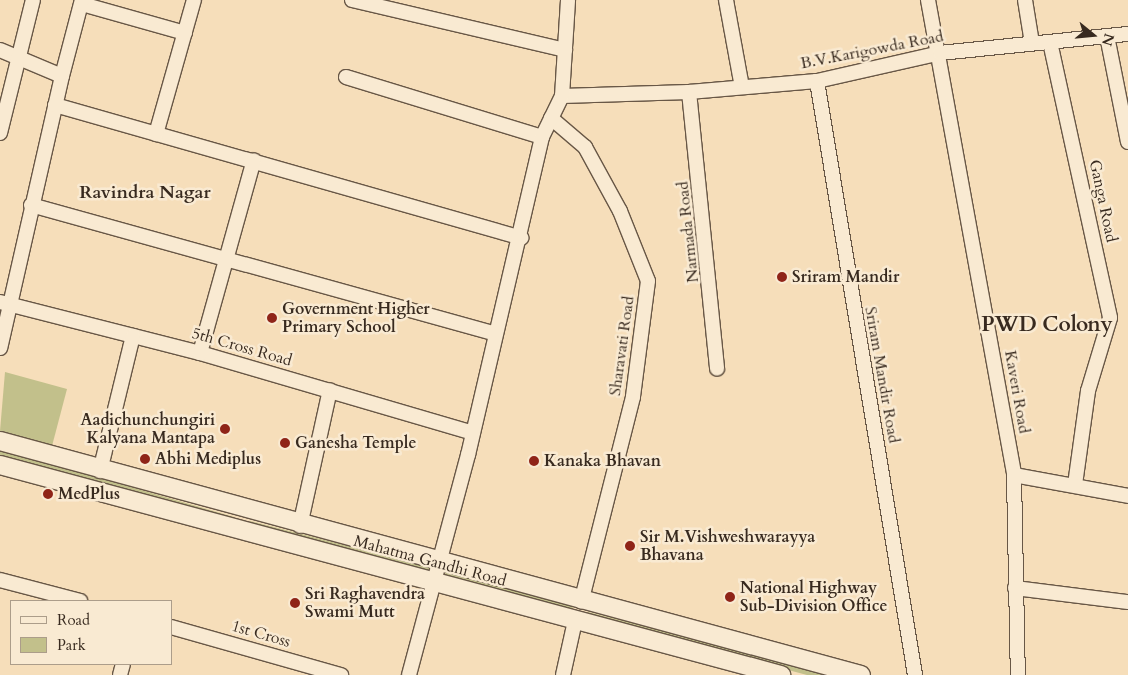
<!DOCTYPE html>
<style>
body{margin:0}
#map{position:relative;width:1128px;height:675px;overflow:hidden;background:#f6deba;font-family:Cardo,serif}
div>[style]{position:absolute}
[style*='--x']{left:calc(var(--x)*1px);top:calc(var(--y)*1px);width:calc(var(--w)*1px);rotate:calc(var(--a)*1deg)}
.green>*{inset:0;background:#c2c08b}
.roads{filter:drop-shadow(1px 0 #685746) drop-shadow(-1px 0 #685746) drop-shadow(0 1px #685746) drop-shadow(0 -1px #685746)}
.minor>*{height:14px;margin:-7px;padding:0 7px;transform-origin:7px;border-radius:7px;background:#f9ead2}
.tertiary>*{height:18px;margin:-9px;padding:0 9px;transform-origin:9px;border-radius:9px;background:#f9ead2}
.dots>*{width:14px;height:14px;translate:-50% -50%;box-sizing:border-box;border:2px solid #f9ead2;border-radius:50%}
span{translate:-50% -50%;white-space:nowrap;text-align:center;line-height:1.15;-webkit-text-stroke:5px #f9ead2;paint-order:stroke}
.street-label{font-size:16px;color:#382a1f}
.poi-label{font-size:16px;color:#382a1f;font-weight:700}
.left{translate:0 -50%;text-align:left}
.right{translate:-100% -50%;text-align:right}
.neighbourhood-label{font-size:18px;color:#382a1f;font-weight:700}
.district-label{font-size:21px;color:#382a1f;font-weight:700}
.legend{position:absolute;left:10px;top:600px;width:162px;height:65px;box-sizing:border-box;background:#f9ead2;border:1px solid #ac9d8a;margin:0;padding:6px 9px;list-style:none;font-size:15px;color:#382a1f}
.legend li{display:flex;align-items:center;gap:10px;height:25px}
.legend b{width:25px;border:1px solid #ac9d8a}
.north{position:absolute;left:1068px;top:10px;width:50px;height:50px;-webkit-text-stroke:4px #f9ead2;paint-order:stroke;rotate:107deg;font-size:14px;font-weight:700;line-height:20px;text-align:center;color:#382a1f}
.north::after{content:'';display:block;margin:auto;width:18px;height:22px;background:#382a1f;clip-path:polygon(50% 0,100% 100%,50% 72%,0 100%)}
</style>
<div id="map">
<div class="green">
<i style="clip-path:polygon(5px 372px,67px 389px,52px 446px,0 431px)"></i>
<i style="clip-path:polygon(0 449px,234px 517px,232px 524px,0 458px)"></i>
<i style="clip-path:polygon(250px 521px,434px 568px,432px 574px,248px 528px)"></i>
<i style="clip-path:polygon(446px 570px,573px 606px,571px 613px,444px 578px)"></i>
<i style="clip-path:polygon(588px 612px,712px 643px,835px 675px,807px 675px,586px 616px)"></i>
</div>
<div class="roads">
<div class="minor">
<i style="--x:352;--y:0;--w:219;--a:13.2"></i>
<i style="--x:726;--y:0;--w:88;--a:79.6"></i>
<i style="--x:928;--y:0;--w:483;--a:79.7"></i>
<i style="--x:1014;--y:475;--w:200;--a:88.9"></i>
<i style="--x:1025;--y:0;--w:44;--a:80.8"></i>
<i style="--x:82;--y:4;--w:107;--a:15.7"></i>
<i style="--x:1107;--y:36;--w:108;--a:78.8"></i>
<i style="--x:1050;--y:42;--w:282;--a:77.7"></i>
<i style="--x:1110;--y:318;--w:76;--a:106.8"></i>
<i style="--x:1088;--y:391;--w:95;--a:97.9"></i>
<i style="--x:0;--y:50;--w:67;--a:22.8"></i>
<i style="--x:62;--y:76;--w:279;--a:102.8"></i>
<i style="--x:62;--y:76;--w:79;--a:-75.3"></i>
<i style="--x:346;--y:77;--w:205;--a:17"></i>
<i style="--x:817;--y:81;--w:602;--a:80.63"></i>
<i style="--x:689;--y:92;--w:278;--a:84.2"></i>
<i style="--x:562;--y:96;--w:127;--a:-1.8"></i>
<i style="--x:689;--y:92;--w:128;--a:-4.9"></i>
<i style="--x:817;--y:81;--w:126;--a:-12.8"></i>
<i style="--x:940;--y:53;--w:189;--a:-5.8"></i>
<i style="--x:55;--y:105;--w:485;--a:15.9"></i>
<i style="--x:551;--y:118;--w:45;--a:40.5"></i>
<i style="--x:585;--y:147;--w:73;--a:61.3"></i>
<i style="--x:620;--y:211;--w:75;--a:68.2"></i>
<i style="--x:648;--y:281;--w:117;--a:97.4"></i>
<i style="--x:633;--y:397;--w:211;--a:104.2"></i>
<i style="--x:0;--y:133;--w:137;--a:-76.1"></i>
<i style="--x:156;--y:134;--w:139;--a:-74.2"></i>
<i style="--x:31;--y:205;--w:482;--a:15.5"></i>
<i style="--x:0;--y:302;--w:206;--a:14.3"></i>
<i style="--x:200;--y:353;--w:284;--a:16.3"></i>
<i style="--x:200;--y:353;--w:200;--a:-74.4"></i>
<i style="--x:100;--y:471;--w:139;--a:-76.3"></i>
<i style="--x:1014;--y:475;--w:116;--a:10.4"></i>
<i style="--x:300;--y:526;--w:139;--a:-77.6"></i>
<i style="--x:0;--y:580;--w:83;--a:14.7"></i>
<i style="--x:1015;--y:588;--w:114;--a:7.1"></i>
<i style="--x:171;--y:627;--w:177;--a:15.8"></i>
<i style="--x:120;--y:675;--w:11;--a:-75"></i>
<i style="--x:409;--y:675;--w:228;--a:-75"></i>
<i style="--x:468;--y:455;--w:326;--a:-76.9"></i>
<i style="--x:542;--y:137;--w:46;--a:-64"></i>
<i style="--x:562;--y:96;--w:96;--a:-86.4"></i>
<i style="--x:563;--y:675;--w:55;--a:-77.5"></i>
</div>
<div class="tertiary">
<i style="--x:0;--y:441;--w:892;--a:15.2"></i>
<i style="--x:0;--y:465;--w:809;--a:15.05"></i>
</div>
</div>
<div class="dots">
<i style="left:782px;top:277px;background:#8f2418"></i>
<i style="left:272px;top:318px;background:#8f2418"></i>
<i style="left:225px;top:429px;background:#8f2418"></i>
<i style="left:285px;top:443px;background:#8f2418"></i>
<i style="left:145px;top:459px;background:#8f2418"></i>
<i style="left:534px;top:461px;background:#8f2418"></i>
<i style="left:48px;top:494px;background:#8f2418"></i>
<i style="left:630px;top:546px;background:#8f2418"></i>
<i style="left:730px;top:597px;background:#8f2418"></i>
<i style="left:295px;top:603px;background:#8f2418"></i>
</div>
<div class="street-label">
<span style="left:872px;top:50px;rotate:-11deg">B.V.Karigowda Road</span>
<span style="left:1103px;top:201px;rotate:78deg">Ganga Road</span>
<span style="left:688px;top:232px;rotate:-96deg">Narmada Road</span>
<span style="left:622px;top:346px;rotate:-82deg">Sharavati Road</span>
<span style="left:242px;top:347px;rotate:16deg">5th Cross Road</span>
<span style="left:882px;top:375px;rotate:80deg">Sriram Mandir Road</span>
<span style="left:1017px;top:392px;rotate:80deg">Kaveri Road</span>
<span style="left:430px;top:561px;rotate:15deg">Mahatma Gandhi Road</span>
<span style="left:261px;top:634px;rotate:16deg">1st Cross</span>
</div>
<div class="poi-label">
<span class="left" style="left:792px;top:277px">Sriram Mandir</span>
<span class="left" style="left:282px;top:318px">Government Higher<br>Primary School</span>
<span class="right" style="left:215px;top:429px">Aadichunchungiri<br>Kalyana Mantapa</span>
<span class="left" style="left:295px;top:443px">Ganesha Temple</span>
<span class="left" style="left:155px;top:459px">Abhi Mediplus</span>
<span class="left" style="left:544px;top:461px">Kanaka Bhavan</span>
<span class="left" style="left:58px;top:494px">MedPlus</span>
<span class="left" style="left:640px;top:546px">Sir M.Vishweshwarayya<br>Bhavana</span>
<span class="left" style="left:740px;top:597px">National Highway<br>Sub-Division Office</span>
<span class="left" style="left:305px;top:603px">Sri Raghavendra<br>Swami Mutt</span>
</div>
<div class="neighbourhood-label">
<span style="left:145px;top:193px">Ravindra Nagar</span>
</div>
<div class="district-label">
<span style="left:1047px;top:325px">PWD Colony</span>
</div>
<ul class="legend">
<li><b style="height:6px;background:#f9ead2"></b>Road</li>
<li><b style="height:14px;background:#c2c08b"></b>Park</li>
</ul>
<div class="north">N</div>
</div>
